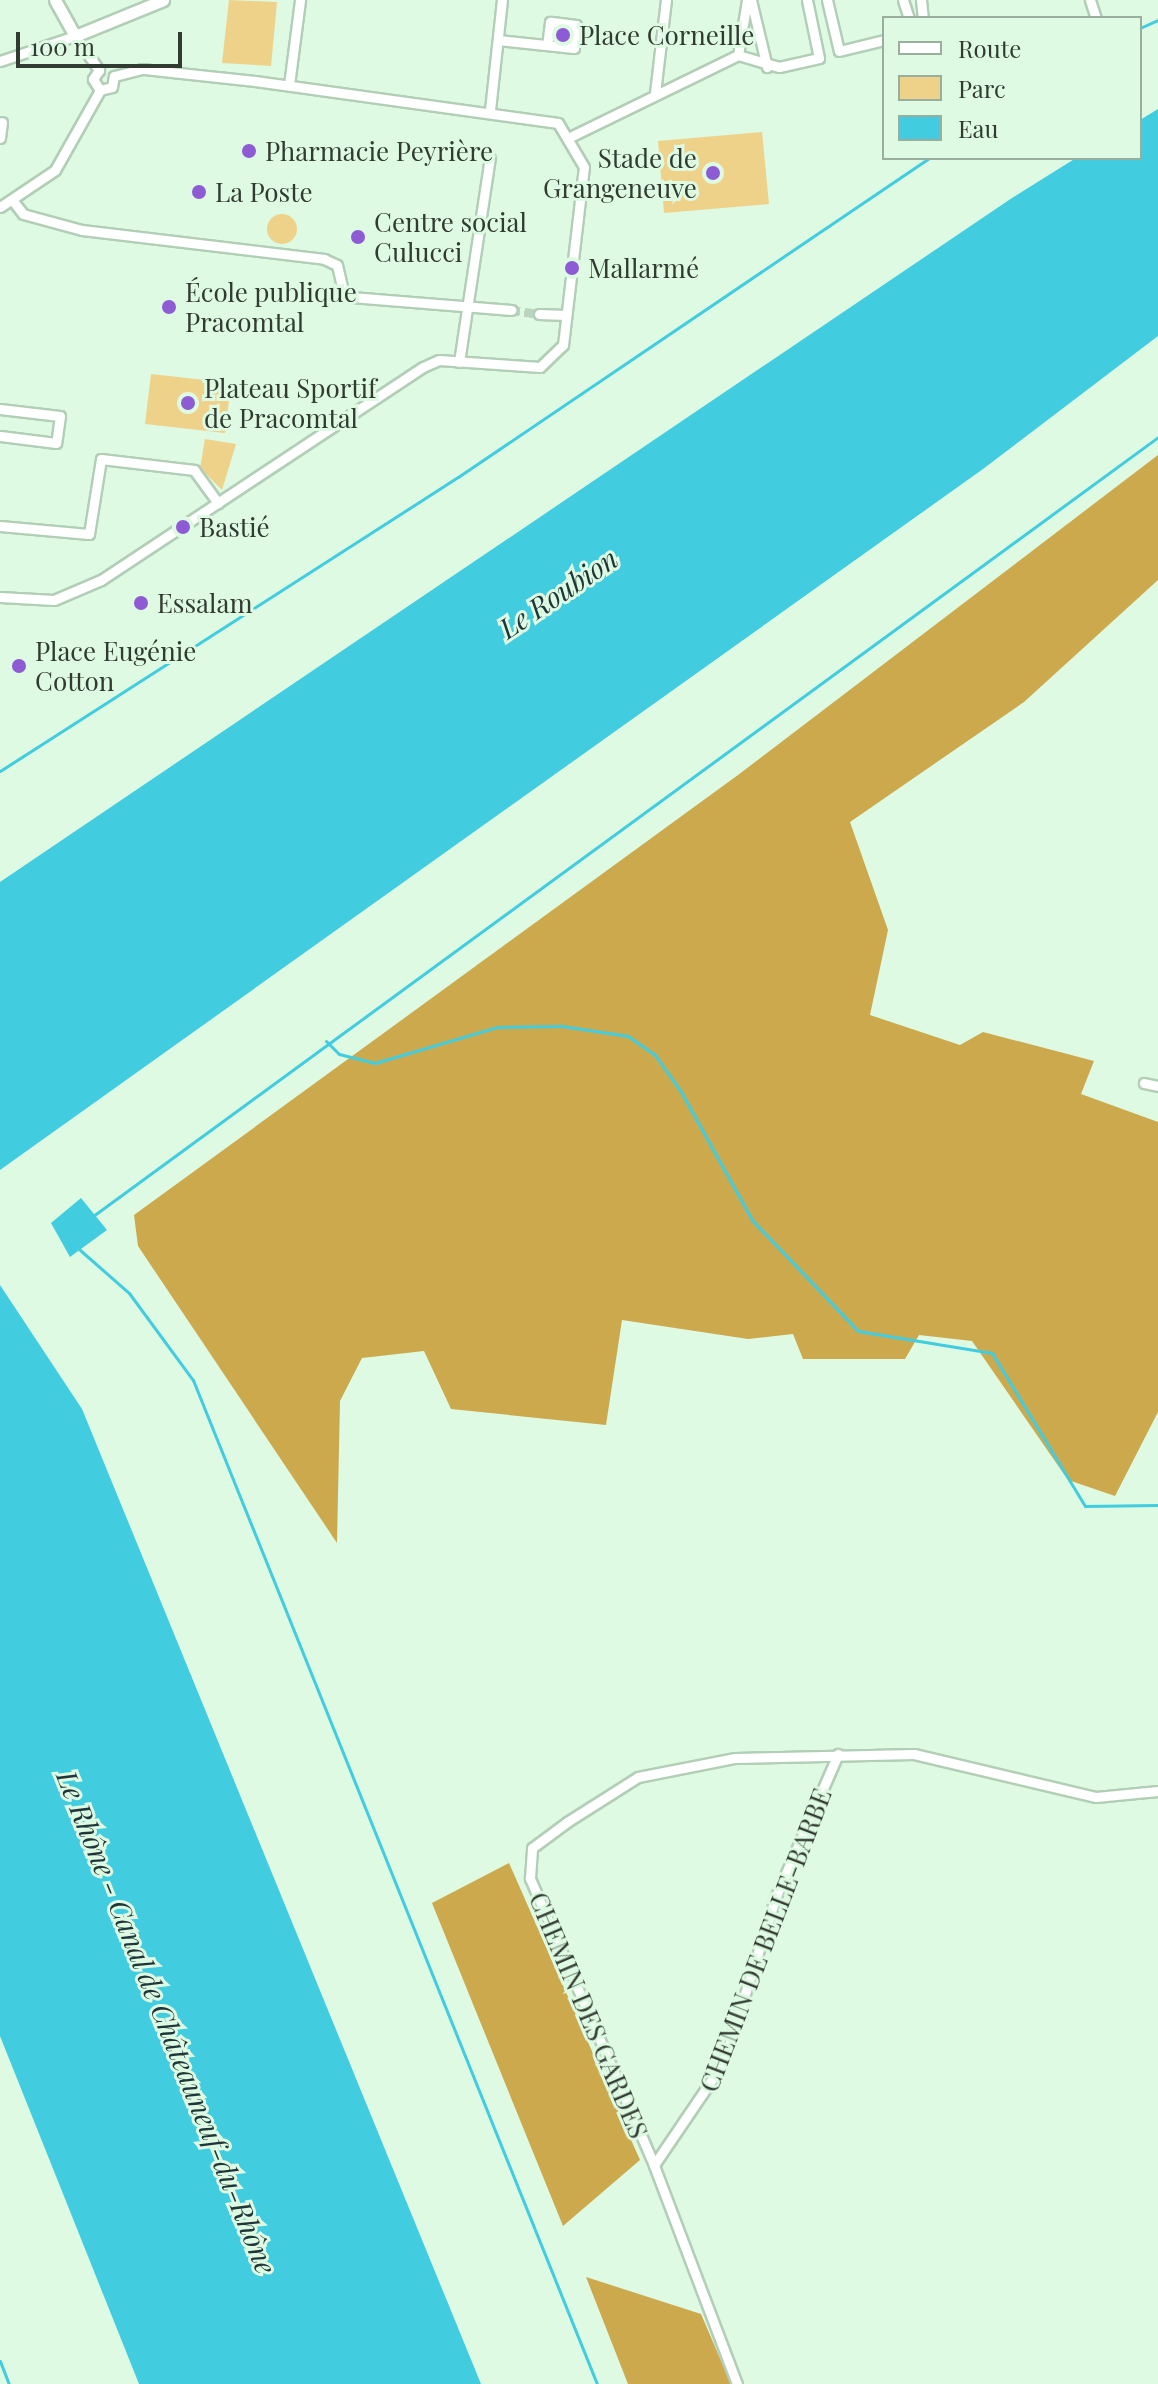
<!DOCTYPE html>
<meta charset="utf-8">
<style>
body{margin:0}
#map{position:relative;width:1158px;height:2384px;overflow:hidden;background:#defae2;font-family:"Playfair Display",serif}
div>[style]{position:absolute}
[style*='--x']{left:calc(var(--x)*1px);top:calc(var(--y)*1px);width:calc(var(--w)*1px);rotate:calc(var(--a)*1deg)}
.green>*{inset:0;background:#efd28a}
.round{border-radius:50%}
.forest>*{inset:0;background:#cca94c}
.water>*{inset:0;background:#41cce0}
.stream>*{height:3px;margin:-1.5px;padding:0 1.5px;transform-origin:1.5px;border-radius:1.5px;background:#41cce0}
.minor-tunnel>*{height:9px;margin-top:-4.5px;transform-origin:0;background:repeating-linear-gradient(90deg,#bbd4bf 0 9px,transparent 0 13.5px)}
.roads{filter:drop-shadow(2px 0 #b3ceb7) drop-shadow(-2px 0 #b3ceb7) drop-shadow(0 2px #b3ceb7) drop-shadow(0 -2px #b3ceb7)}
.minor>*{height:9px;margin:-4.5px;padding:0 4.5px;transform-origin:4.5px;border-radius:4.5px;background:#fff}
.tertiary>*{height:11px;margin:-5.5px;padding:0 5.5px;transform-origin:5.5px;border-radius:5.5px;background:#fff}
.dots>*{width:22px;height:22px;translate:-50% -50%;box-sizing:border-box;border:4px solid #defae2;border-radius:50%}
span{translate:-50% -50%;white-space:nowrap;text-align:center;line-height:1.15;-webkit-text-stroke:6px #defae2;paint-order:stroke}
.poi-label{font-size:26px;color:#313b32}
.left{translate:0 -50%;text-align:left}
.right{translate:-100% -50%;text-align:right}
.street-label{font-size:26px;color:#313b32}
.water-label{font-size:28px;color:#1e3539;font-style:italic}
.legend{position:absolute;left:882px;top:16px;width:260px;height:144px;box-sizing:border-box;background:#defae2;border:2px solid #99ae9c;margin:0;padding:10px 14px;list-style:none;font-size:24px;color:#313b32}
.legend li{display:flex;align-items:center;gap:16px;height:40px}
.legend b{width:40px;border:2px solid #99ae9c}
.scale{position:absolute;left:16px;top:32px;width:166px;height:36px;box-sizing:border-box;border:4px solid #313b32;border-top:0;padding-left:10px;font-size:24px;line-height:28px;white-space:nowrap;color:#313b32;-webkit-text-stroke:6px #defae2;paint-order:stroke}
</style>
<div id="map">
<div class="green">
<i style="clip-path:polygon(229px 0,277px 2px,271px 66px,222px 63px)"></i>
<i style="clip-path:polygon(762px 132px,769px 204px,664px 213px,658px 141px)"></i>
<i class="round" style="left:267px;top:214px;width:30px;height:30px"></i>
<i style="clip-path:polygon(151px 374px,231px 383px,225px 433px,145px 424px)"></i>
<i style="clip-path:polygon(205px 439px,236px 444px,222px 490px,200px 468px)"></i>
</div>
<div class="forest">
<i style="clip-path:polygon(1158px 455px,1158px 580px,1024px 702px,850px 822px,888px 930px,870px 1015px,960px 1045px,983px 1032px,1094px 1061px,1081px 1094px,1158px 1122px,1158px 1412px,1115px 1496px,1068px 1480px,972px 1341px,919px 1335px,905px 1359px,803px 1359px,793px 1334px,748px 1339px,622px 1320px,606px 1425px,451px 1409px,424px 1351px,362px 1358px,340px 1401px,337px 1543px,138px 1246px,134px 1215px,738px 775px)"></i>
<i style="clip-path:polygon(509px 1863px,640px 2160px,563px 2226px,432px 1903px)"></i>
<i style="clip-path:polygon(586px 2277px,701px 2314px,731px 2384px,628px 2384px)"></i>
</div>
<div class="water">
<i style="clip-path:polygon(1158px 109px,1158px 336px,983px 469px,0 1170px,0 882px,1012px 198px,1076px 158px,1140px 158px,1140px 120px)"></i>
<i style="clip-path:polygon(81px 1198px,107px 1230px,70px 1257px,51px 1223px)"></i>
<i style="clip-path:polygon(0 1285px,82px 1409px,481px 2384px,139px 2384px,0 2036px)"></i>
</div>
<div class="stream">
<i style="--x:1140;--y:28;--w:20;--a:-24"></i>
<i style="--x:0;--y:771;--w:544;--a:-32.7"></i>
<i style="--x:458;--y:477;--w:569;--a:-34.11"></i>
<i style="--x:326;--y:1041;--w:18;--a:45"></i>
<i style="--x:339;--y:1054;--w:37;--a:14"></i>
<i style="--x:375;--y:1063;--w:127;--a:-16.4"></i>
<i style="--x:497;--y:1027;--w:65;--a:-0.9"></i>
<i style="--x:562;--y:1026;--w:67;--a:8.6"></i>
<i style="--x:628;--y:1036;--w:33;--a:35"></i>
<i style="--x:655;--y:1055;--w:43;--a:54.5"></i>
<i style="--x:680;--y:1090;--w:149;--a:61"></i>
<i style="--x:752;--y:1220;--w:153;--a:46.3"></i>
<i style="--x:858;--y:1331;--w:136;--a:9.3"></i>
<i style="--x:992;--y:1353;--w:179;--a:58.7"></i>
<i style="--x:1085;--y:1506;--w:73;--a:-0.8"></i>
<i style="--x:93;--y:1216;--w:1319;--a:-36.18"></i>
<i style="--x:80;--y:1250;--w:65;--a:41.3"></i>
<i style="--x:129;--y:1293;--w:108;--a:53.7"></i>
<i style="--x:193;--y:1380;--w:1082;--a:68.08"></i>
<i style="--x:0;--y:2361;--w:25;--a:69"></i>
</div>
<div class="minor-tunnel">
<i style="--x:511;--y:310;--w:28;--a:8"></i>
</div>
<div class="roads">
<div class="minor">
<i style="--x:751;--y:0;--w:69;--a:76.6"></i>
<i style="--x:827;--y:0;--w:52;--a:76.8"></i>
<i style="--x:839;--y:51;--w:46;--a:-13.7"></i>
<i style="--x:903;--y:0;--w:19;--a:72"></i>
<i style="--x:921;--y:0;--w:18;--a:84"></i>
<i style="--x:1090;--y:0;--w:19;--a:72"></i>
<i style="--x:498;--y:40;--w:76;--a:6"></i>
<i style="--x:574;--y:48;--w:23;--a:-85"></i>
<i style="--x:576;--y:25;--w:26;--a:-173"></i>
<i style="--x:550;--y:22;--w:23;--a:97"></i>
<i style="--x:738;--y:55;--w:56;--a:-80.7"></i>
<i style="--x:0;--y:61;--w:79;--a:-18.4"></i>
<i style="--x:75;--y:36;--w:42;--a:54.8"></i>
<i style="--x:99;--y:70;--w:11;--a:124"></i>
<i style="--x:93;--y:79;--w:13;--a:58"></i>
<i style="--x:289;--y:85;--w:86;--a:-82.6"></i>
<i style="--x:100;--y:90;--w:12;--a:-14"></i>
<i style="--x:112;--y:87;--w:11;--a:-80"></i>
<i style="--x:655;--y:93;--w:94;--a:-83.3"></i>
<i style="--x:490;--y:110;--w:111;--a:-83.8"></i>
<i style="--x:572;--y:136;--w:185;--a:-26"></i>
<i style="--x:738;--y:55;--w:43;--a:16.3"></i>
<i style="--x:779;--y:67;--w:41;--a:-12.7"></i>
<i style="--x:819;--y:58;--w:59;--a:-101.7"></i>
<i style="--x:0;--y:138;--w:16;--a:-83"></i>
<i style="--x:13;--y:201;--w:16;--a:52"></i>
<i style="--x:23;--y:214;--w:61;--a:15.2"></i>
<i style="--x:82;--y:230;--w:244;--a:6.8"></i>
<i style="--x:324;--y:259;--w:14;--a:25"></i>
<i style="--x:337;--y:265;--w:28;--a:77"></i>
<i style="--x:343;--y:292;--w:9;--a:32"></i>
<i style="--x:351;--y:297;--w:161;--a:4.6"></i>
<i style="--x:0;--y:207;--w:66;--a:-33.9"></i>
<i style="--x:55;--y:170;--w:92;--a:-60.6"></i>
<i style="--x:539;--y:314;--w:27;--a:2"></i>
<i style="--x:459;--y:362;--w:206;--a:-81.4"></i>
<i style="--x:0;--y:409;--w:60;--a:6.7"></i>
<i style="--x:60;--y:416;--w:27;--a:98"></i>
<i style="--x:56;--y:443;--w:56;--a:-172.9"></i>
<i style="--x:0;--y:526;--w:89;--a:5.1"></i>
<i style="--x:89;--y:534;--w:76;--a:-80.9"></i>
<i style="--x:101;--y:459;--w:94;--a:6.7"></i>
<i style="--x:194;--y:470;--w:41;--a:54"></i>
<i style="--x:0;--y:597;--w:54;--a:3.2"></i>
<i style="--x:54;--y:600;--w:51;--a:-23.1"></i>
<i style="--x:101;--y:580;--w:386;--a:-33.5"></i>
<i style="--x:423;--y:367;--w:17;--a:-24"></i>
<i style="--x:439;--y:360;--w:101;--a:4"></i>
<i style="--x:540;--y:367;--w:32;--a:-44"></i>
<i style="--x:563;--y:345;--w:179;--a:-83.3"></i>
<i style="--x:584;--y:167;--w:51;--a:-120.6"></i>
<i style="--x:558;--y:123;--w:306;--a:-172.1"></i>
<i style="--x:255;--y:81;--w:114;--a:-173.9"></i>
<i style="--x:142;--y:69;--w:29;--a:166"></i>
<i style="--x:1144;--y:1083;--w:14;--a:12"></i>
<i style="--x:654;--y:2165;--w:313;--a:-113.4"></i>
<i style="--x:530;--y:1878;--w:30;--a:-86"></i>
<i style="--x:532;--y:1848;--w:44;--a:-36.6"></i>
<i style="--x:567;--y:1822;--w:84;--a:-32.4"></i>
<i style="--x:638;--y:1777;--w:99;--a:-11.1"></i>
<i style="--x:735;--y:1758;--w:179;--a:-1.3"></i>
<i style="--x:914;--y:1754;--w:187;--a:13.3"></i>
<i style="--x:1096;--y:1797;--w:62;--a:-5.5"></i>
<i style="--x:737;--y:2384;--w:234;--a:-110.8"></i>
<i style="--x:654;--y:2165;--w:123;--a:-55.9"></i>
<i style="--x:723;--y:2063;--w:175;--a:-72.4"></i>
<i style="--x:776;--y:1896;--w:155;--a:-66.4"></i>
</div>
<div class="tertiary">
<i style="--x:55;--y:0;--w:41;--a:60.9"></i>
<i style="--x:75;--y:36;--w:95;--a:-22.2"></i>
</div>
</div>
<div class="dots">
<i style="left:563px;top:35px;background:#8d5bd4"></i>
<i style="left:249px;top:151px;background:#8d5bd4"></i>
<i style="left:713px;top:173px;background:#8d5bd4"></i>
<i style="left:199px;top:192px;background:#8d5bd4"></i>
<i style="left:358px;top:237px;background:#8d5bd4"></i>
<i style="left:572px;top:268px;background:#8d5bd4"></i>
<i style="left:169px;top:307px;background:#8d5bd4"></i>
<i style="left:188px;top:403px;background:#8d5bd4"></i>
<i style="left:183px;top:527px;background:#8d5bd4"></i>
<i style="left:141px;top:603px;background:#8d5bd4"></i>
<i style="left:19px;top:666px;background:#8d5bd4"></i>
</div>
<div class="poi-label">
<span class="left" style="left:579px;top:35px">Place Corneille</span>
<span class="left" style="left:265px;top:151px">Pharmacie Peyrière</span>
<span class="right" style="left:697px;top:173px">Stade de<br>Grangeneuve</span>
<span class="left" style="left:215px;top:192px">La Poste</span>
<span class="left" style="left:374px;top:237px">Centre social<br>Culucci</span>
<span class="left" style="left:588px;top:268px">Mallarmé</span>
<span class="left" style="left:185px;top:307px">École publique<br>Pracomtal</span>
<span class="left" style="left:204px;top:403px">Plateau Sportif<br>de Pracomtal</span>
<span class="left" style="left:199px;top:527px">Bastié</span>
<span class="left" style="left:157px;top:603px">Essalam</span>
<span class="left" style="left:35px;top:666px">Place Eugénie<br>Cotton</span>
</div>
<div class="street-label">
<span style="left:765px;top:1940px;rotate:-69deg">CHEMIN DE BELLE-BARBE</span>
<span style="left:589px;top:2015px;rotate:67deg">CHEMIN DES GARDES</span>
</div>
<div class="water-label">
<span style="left:558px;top:593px;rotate:-34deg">Le Roubion</span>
<span style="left:167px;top:2022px;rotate:68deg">Le Rhône - Canal de Châteauneuf-du-Rhône</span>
</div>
<ul class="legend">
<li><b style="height:10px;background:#fff"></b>Route</li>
<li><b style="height:22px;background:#efd28a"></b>Parc</li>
<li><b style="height:22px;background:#41cce0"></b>Eau</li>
</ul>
<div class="scale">100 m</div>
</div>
